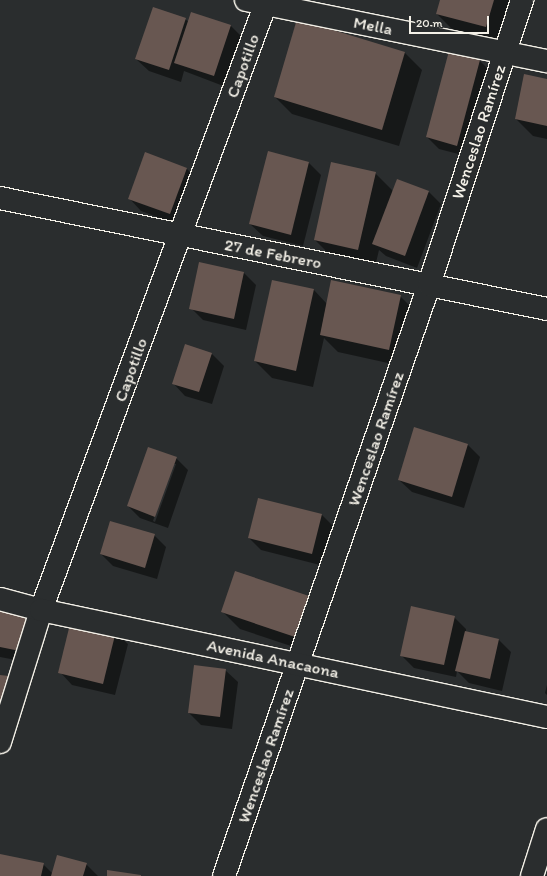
<!DOCTYPE html>
<meta charset="utf-8">
<style>
body{margin:0}
#map{position:relative;width:547px;height:876px;overflow:hidden;background:#2a2d2e;font-family:Itim,sans-serif}
div>[style]{position:absolute}
[style*='--x']{left:calc(var(--x)*1px);top:calc(var(--y)*1px);width:calc(var(--w)*1px);rotate:calc(var(--a)*1deg)}
.shadow>*{inset:0;background:#0007}
.building>*{inset:0;background:#685751}
.roads{filter:drop-shadow(1px 0 #f4f1e8) drop-shadow(-1px 0 #f4f1e8) drop-shadow(0 1px #f4f1e8) drop-shadow(0 -1px #f4f1e8)}
.street>*{height:22px;margin:-11px;padding:0 11px;transform-origin:11px;border-radius:11px;background:#2a2d2e}
.secondary>*{height:22px;margin:-11px;padding:0 11px;transform-origin:11px;border-radius:11px;background:#2a2d2e}
span{translate:-50% -50%;white-space:nowrap;text-align:center;line-height:1.15;-webkit-text-stroke:3px #2a2d2e;paint-order:stroke}
.street-label{font-size:17px;color:#f4f1e8}
.scale{position:absolute;left:409px;top:16px;width:80px;height:18px;box-sizing:border-box;border:2px solid #f4f1e8;border-top:0;padding-left:5px;font-size:12px;line-height:14px;white-space:nowrap;color:#f4f1e8;-webkit-text-stroke:3px #2a2d2e;paint-order:stroke}
</style>
<div id="map">
<div class="shadow">
<i style="clip-path:polygon(441px 0,515px 0,503px 44px,454px 31px,437px 14px)"></i>
<i style="clip-path:polygon(192px 13px,231px 26px,243px 38px,226px 87px,184px 71px,181px 82px,149px 71px,136px 59px,185px 19px,189px 22px)"></i>
<i style="clip-path:polygon(297px 21px,405px 53px,422px 70px,399px 146px,292px 114px,275px 97px)"></i>
<i style="clip-path:polygon(450px 53px,480px 61px,492px 73px,470px 157px,439px 149px,427px 137px)"></i>
<i style="clip-path:polygon(547px 80px,547px 139px,533px 136px,516px 119px)"></i>
<i style="clip-path:polygon(145px 154px,187px 169px,199px 181px,182px 226px,141px 211px,129px 198px)"></i>
<i style="clip-path:polygon(308px 162px,321px 175px,303px 246px,263px 236px,250px 224px)"></i>
<i style="clip-path:polygon(375px 173px,393px 191px,429px 192px,441px 204px,417px 268px,386px 256px,379px 250px,375px 267px,332px 257px,315px 240px)"></i>
<i style="clip-path:polygon(244px 273px,256px 285px,246px 330px,203px 320px,191px 308px)"></i>
<i style="clip-path:polygon(273px 281px,314px 290px,327px 304px,400px 296px,417px 313px,406px 367px,338px 352px,324px 338px,313px 387px,272px 378px,255px 361px)"></i>
<i style="clip-path:polygon(212px 354px,224px 366px,212px 404px,185px 396px,173px 383px)"></i>
<i style="clip-path:polygon(468px 445px,480px 457px,464px 508px,412px 492px,399px 480px)"></i>
<i style="clip-path:polygon(evenodd,176px 458px,188px 470px,168px 528px,140px 518px,128px 506px,176px 458px,173px 464px,176px 464px,155px 522px,153px 521px,173px 464px)"></i>
<i style="clip-path:polygon(258px 499px,322px 515px,334px 527px,324px 566px,261px 550px,249px 538px)"></i>
<i style="clip-path:polygon(154px 535px,166px 547px,157px 579px,113px 566px,101px 554px)"></i>
<i style="clip-path:polygon(308px 597px,325px 614px,312px 653px,240px 629px,223px 612px)"></i>
<i style="clip-path:polygon(0 612px,26px 617px,38px 629px,32px 663px,0 657px)"></i>
<i style="clip-path:polygon(454px 617px,466px 629px,466px 632px,499px 640px,511px 652px,502px 691px,469px 683px,457px 671px,456px 677px,414px 668px,401px 655px)"></i>
<i style="clip-path:polygon(115px 632px,128px 644px,115px 695px,72px 685px,60px 672px)"></i>
<i style="clip-path:polygon(225px 670px,238px 682px,232px 729px,201px 725px,189px 713px)"></i>
<i style="clip-path:polygon(547px 685px,547px 695px,545px 693px)"></i>
<i style="clip-path:polygon(0 855px,43px 864px,53px 874px,86px 864px,98px 876px,0 876px)"></i>
</div>
<div class="building">
<i style="clip-path:polygon(440px 0,494px 0,486px 27px,436px 14px)"></i>
<i style="clip-path:polygon(153px 7px,186px 18px,169px 70px,135px 59px)"></i>
<i style="clip-path:polygon(191px 12px,231px 25px,214px 76px,174px 63px)"></i>
<i style="clip-path:polygon(297px 19px,405px 52px,382px 130px,274px 97px)"></i>
<i style="clip-path:polygon(449px 51px,480px 60px,457px 146px,426px 137px)"></i>
<i style="clip-path:polygon(524px 74px,547px 79px,547px 126px,515px 119px)"></i>
<i style="clip-path:polygon(268px 151px,309px 162px,291px 235px,249px 224px)"></i>
<i style="clip-path:polygon(145px 152px,187px 168px,170px 214px,128px 199px)"></i>
<i style="clip-path:polygon(331px 162px,376px 172px,358px 250px,314px 240px)"></i>
<i style="clip-path:polygon(397px 179px,429px 191px,405px 256px,372px 244px)"></i>
<i style="clip-path:polygon(199px 262px,244px 272px,234px 319px,189px 309px)"></i>
<i style="clip-path:polygon(272px 280px,314px 289px,296px 371px,254px 361px)"></i>
<i style="clip-path:polygon(331px 280px,401px 295px,389px 350px,320px 335px)"></i>
<i style="clip-path:polygon(185px 344px,212px 353px,199px 392px,172px 384px)"></i>
<i style="clip-path:polygon(414px 427px,468px 444px,452px 497px,398px 480px)"></i>
<i style="clip-path:polygon(148px 447px,177px 457px,155px 517px,127px 506px)"></i>
<i style="clip-path:polygon(258px 498px,322px 514px,312px 554px,248px 538px)"></i>
<i style="clip-path:polygon(110px 521px,155px 534px,145px 568px,100px 554px)"></i>
<i style="clip-path:polygon(235px 571px,309px 596px,295px 637px,221px 612px)"></i>
<i style="clip-path:polygon(411px 606px,455px 616px,444px 665px,400px 656px)"></i>
<i style="clip-path:polygon(0 611px,26px 616px,20px 651px,0 647px)"></i>
<i style="clip-path:polygon(71px 620px,116px 631px,103px 684px,58px 673px)"></i>
<i style="clip-path:polygon(465px 631px,499px 639px,490px 679px,455px 671px)"></i>
<i style="clip-path:polygon(194px 665px,226px 669px,220px 717px,188px 713px)"></i>
<i style="clip-path:polygon(0 675px,9px 676px,3px 718px,0 717px)"></i>
<i style="clip-path:polygon(0 854px,44px 863px,41px 876px,0 876px)"></i>
<i style="clip-path:polygon(57px 855px,87px 863px,83px 876px,51px 876px)"></i>
<i style="clip-path:polygon(107px 870px,141px 875px,141px 876px,107px 876px)"></i>
</div>
<div class="roads">
<div class="street">
<i style="--x:246;--y:0;--w:307;--a:11.5"></i>
<i style="--x:0;--y:198;--w:558;--a:11.47"></i>
<i style="--x:0;--y:742;--w:138;--a:-72.7"></i>
<i style="--x:41;--y:610;--w:651;--a:-69.67"></i>
<i style="--x:224;--y:876;--w:626;--a:-70.87"></i>
<i style="--x:429;--y:285;--w:300;--a:-71.9"></i>
<i style="--x:532;--y:876;--w:49;--a:-72.3"></i>
</div>
<div class="secondary">
<i style="--x:0;--y:599;--w:42;--a:15"></i>
<i style="--x:41;--y:610;--w:517;--a:11.94"></i>
</div>
</div>
<div class="street-label">
<span style="left:373px;top:26px;rotate:11deg">Mella</span>
<span style="left:243px;top:66px;rotate:-70deg">Capotillo</span>
<span style="left:479px;top:132px;rotate:-72deg">Wenceslao Ramírez</span>
<span style="left:273px;top:254px;rotate:11deg">27 de Febrero</span>
<span style="left:131px;top:370px;rotate:-70deg">Capotillo</span>
<span style="left:376px;top:439px;rotate:-71deg">Wenceslao Ramírez</span>
<span style="left:273px;top:659px;rotate:12deg">Avenida Anacaona</span>
<span style="left:266px;top:756px;rotate:-71deg">Wenceslao Ramírez</span>
</div>
<div class="scale">20 m</div>
</div>
